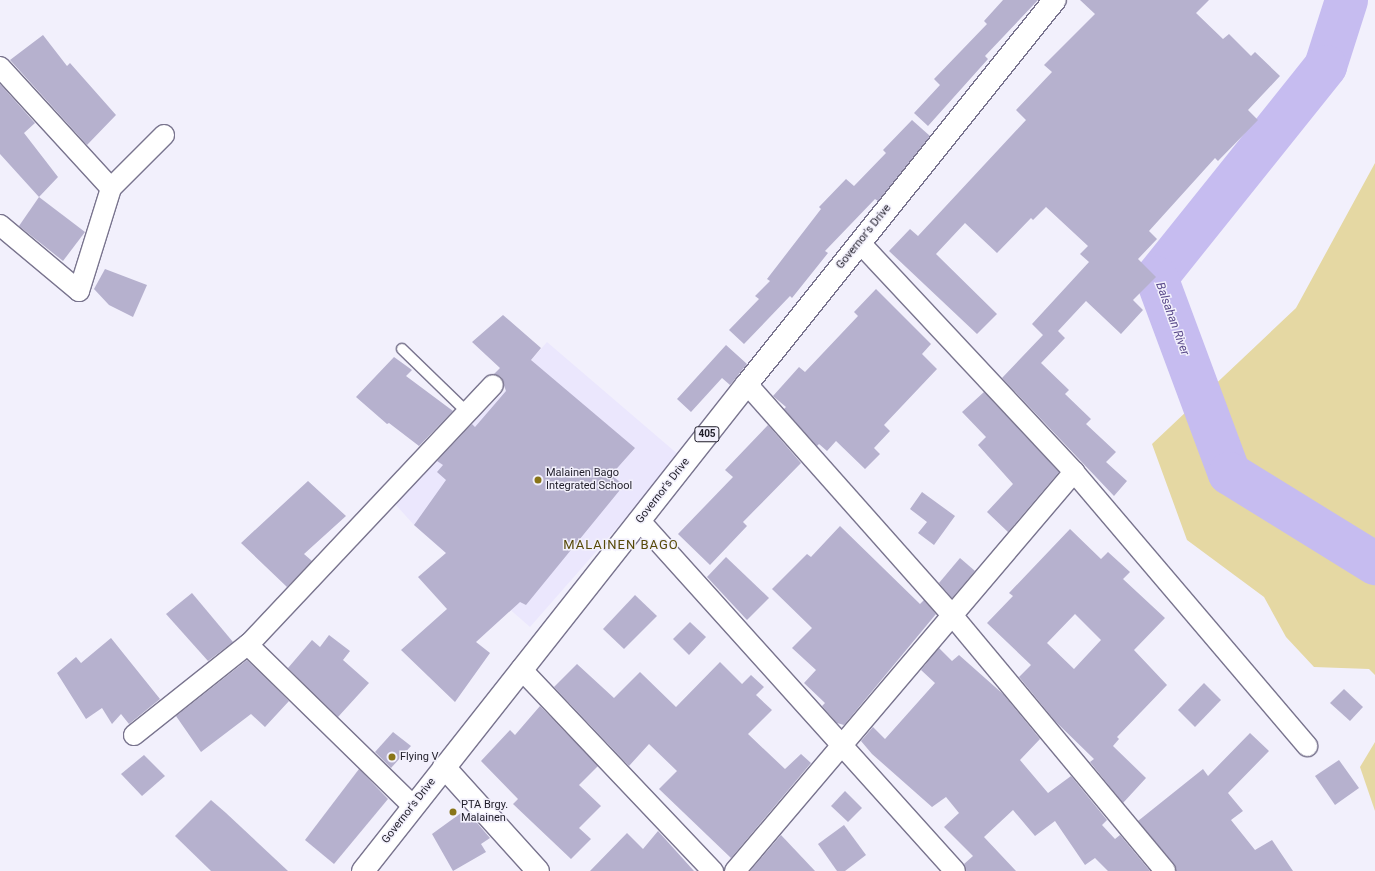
<!DOCTYPE html>
<style>
body{margin:0}
#map{position:relative;width:1375px;height:871px;overflow:hidden;background:#f2f0fc;font-family:Roboto,sans-serif}
div>[style]{position:absolute}
[style*='--x']{left:calc(var(--x)*1px);top:calc(var(--y)*1px);width:calc(var(--w)*1px);rotate:calc(var(--a)*1deg)}
.built>*{inset:0;background:#ebe7fd}
.green>*{inset:0;background:#e5d8a3}
.river>*{height:43px;margin:-21.5px;padding:0 21.5px;transform-origin:21.5px;border-radius:21.5px;background:#c6bcf0}
.building>*{inset:0;background:#b6b1ce}
.roads{filter:drop-shadow(1px 0 #79748e) drop-shadow(-1px 0 #79748e) drop-shadow(0 1px #79748e) drop-shadow(0 -1px #79748e)}
.lane>*{height:10px;margin:-5px;padding:0 5px;transform-origin:5px;border-radius:5px;background:#fff}
.street>*{height:20px;margin:-10px;padding:0 10px;transform-origin:10px;border-radius:10px;background:#fff}
.secondary>*{height:22px;margin:-11px;padding:0 11px;transform-origin:11px;border-radius:11px;background:#fff}
.primary>*{height:22px;margin:-11px;padding:0 11px;transform-origin:11px;border-radius:11px;background:#fff}
.dots>*{width:11px;height:11px;translate:-50% -50%;box-sizing:border-box;border:2px solid #f2f0fc;border-radius:50%}
span{translate:-50% -50%;white-space:nowrap;text-align:center;line-height:1.15;-webkit-text-stroke:3px #f2f0fc;paint-order:stroke}
.shield-label span{padding:1px 3px;background:#f2f0fc;border:1px solid;border-radius:3px;-webkit-text-stroke-width:0}
.shield-label{font-size:10px;color:#1f1d28;font-weight:700}
.street-label{font-size:11px;color:#1f1d28}
.poi-label{font-size:11px;color:#1f1d28}
.left{translate:0 -50%;text-align:left}
.water-label{font-size:12px;color:#5a4a8a;font-style:italic}
.quarter-label{font-size:13px;color:#574908;letter-spacing:1px}
</style>
<div id="map">
<div class="built">
<i style="clip-path:polygon(547px 342px,680px 456px,530px 627px,414px 525px,395px 504px,505px 390px)"></i>
</div>
<div class="green">
<i style="clip-path:polygon(1375px 163px,1375px 675px,1369px 669px,1314px 667px,1286px 637px,1264px 597px,1187px 540px,1152px 444px,1296px 308px)"></i>
<i style="clip-path:polygon(1375px 742px,1375px 811px,1360px 767px)"></i>
</div>
<div class="river">
<i style="--x:1346;--y:0;--w:69;--a:107.7"></i>
<i style="--x:1325;--y:66;--w:270;--a:128.7"></i>
<i style="--x:1156;--y:277;--w:209;--a:69.6"></i>
<i style="--x:1229;--y:473;--w:172;--a:31.7"></i>
</div>
<div class="building">
<i style="clip-path:polygon(1003px 0,1038px 0,985px 56px,988px 59px,928px 126px,914px 113px,940px 85px,934px 79px,987px 24px,984px 21px)"></i>
<i style="clip-path:polygon(1080px 0,1209px 0,1196px 13px,1223px 39px,1229px 34px,1251px 56px,1255px 52px,1280px 76px,1248px 110px,1258px 120px,1218px 161px,1215px 158px,1149px 231px,1157px 239px,1138px 259px,1156px 277px,1133px 300px,1143px 310px,1121px 334px,1086px 301px,1058px 331px,1065px 338px,1041px 363px,1069px 390px,1065px 394px,1091px 419px,1086px 424px,1116px 452px,1106px 462px,1127px 481px,1114px 496px,1002px 378px,1043px 335px,1032px 324px,1089px 262px,1080px 254px,1088px 246px,1046px 207px,1033px 220px,1031px 218px,997px 253px,965px 223px,936px 254px,997px 314px,977px 334px,889px 251px,910px 229px,918px 236px,1026px 120px,1016px 110px,1052px 72px,1044px 65px,1095px 14px)"></i>
<i style="clip-path:polygon(43px 35px,67px 66px,70px 63px,116px 115px,87px 145px,10px 60px)"></i>
<i style="clip-path:polygon(0 84px,35px 123px,24px 133px,58px 177px,39px 197px,0 154px)"></i>
<i style="clip-path:polygon(912px 120px,930px 136px,878px 201px,875px 199px,825px 251px,828px 253px,792px 298px,790px 296px,744px 344px,729px 330px,759px 299px,755px 296px,770px 281px,767px 279px,821px 209px,819px 207px,846px 179px,854px 186px,886px 153px,883px 150px)"></i>
<i style="clip-path:polygon(39px 197px,85px 232px,63px 261px,19px 226px)"></i>
<i style="clip-path:polygon(105px 269px,147px 285px,133px 317px,109px 305px,94px 289px)"></i>
<i style="clip-path:polygon(876px 289px,931px 344px,922px 354px,937px 369px,884px 425px,890px 431px,874px 448px,880px 454px,865px 469px,836px 441px,827px 451px,819px 444px,817px 446px,784px 409px,786px 407px,773px 396px,799px 367px,805px 372px,858px 316px,854px 312px)"></i>
<i style="clip-path:polygon(503px 315px,541px 348px,531px 360px,635px 448px,611px 475px,624px 485px,526px 605px,520px 602px,476px 642px,490px 653px,455px 702px,401px 650px,447px 609px,418px 577px,446px 553px,414px 525px,446px 480px,437px 472px,443px 465px,437px 461px,472px 424px,475px 427px,506px 391px,501px 377px,494px 374px,500px 368px,472px 342px)"></i>
<i style="clip-path:polygon(726px 345px,747px 364px,730px 385px,722px 378px,691px 412px,677px 399px)"></i>
<i style="clip-path:polygon(394px 357px,412px 370px,406px 376px,453px 411px,419px 446px,389px 423px,387px 424px,356px 397px)"></i>
<i style="clip-path:polygon(984px 392px,1059px 472px,1008px 532px,987px 512px,1013px 484px,978px 445px,986px 437px,962px 412px)"></i>
<i style="clip-path:polygon(768px 425px,801px 463px,743px 522px,747px 526px,710px 565px,678px 534px,733px 477px,725px 470px)"></i>
<i style="clip-path:polygon(308px 481px,346px 516px,304px 554px,312px 561px,287px 587px,241px 543px)"></i>
<i style="clip-path:polygon(922px 492px,955px 516px,934px 545px,918px 533px,927px 522px,910px 509px)"></i>
<i style="clip-path:polygon(840px 526px,920px 604px,924px 600px,936px 614px,844px 725px,837px 723px,822px 706px,825px 703px,804px 683px,816px 670px,792px 648px,812px 628px,772px 589px,807px 554px,811px 557px)"></i>
<i style="clip-path:polygon(evenodd,1070px 529px,1101px 559px,1108px 552px,1130px 572px,1123px 579px,1165px 618px,1134px 650px,1167px 685px,1117px 737px,1119px 739px,1113px 746px,1146px 778px,1123px 803px,1090px 762px,1094px 759px,1056px 722px,1019px 677px,1031px 665px,987px 623px,1013px 596px,1009px 593px,1070px 529px,1075px 614px,1101px 640px,1074px 669px,1047px 643px,1075px 614px)"></i>
<i style="clip-path:polygon(726px 557px,769px 598px,747px 620px,707px 577px)"></i>
<i style="clip-path:polygon(960px 558px,975px 571px,952px 598px,939px 583px)"></i>
<i style="clip-path:polygon(192px 593px,233px 642px,208px 661px,166px 614px)"></i>
<i style="clip-path:polygon(635px 595px,657px 616px,624px 649px,603px 629px)"></i>
<i style="clip-path:polygon(690px 622px,706px 637px,689px 655px,673px 639px)"></i>
<i style="clip-path:polygon(329px 635px,350px 651px,343px 660px,369px 683px,338px 717px,288px 668px,312px 640px,320px 647px)"></i>
<i style="clip-path:polygon(111px 638px,160px 699px,129px 724px,121px 714px,112px 724px,102px 708px,86px 719px,57px 673px,76px 657px,81px 663px)"></i>
<i style="clip-path:polygon(939px 648px,952px 661px,959px 655px,1003px 694px,1040px 739px,1020px 760px,1048px 793px,1071px 776px,1107px 820px,1102px 825px,1115px 839px,1120px 835px,1150px 871px,1108px 871px,1095px 858px,1085px 865px,1055px 821px,1035px 836px,1013px 810px,984px 837px,1016px 871px,966px 871px,964px 864px,973px 856px,944px 827px,959px 813px,946px 797px,932px 807px,872px 754px,861px 741px,873px 727px,885px 739px,935px 683px,921px 670px)"></i>
<i style="clip-path:polygon(247px 660px,289px 701px,265px 727px,251px 714px,201px 752px,176px 716px)"></i>
<i style="clip-path:polygon(720px 662px,742px 684px,751px 675px,764px 687px,756px 695px,772px 710px,748px 734px,785px 769px,801px 754px,811px 763px,731px 858px,659px 789px,677px 771px,649px 744px,629px 766px,554px 687px,577px 664px,614px 698px,640px 672px,676px 707px)"></i>
<i style="clip-path:polygon(1204px 683px,1221px 700px,1195px 727px,1178px 710px)"></i>
<i style="clip-path:polygon(1344px 689px,1363px 707px,1350px 721px,1330px 703px)"></i>
<i style="clip-path:polygon(540px 706px,598px 766px,579px 785px,601px 806px,579px 828px,591px 839px,571px 859px,513px 804px,518px 799px,481px 761px,510px 730px,515px 735px)"></i>
<i style="clip-path:polygon(393px 732px,411px 746px,391px 768px,375px 752px)"></i>
<i style="clip-path:polygon(1250px 733px,1269px 751px,1228px 793px,1243px 811px,1231px 820px,1255px 850px,1272px 840px,1293px 871px,1176px 871px,1174px 864px,1138px 821px,1203px 769px,1208px 776px)"></i>
<i style="clip-path:polygon(144px 755px,165px 776px,142px 796px,121px 774px)"></i>
<i style="clip-path:polygon(1339px 760px,1359px 788px,1335px 805px,1315px 776px)"></i>
<i style="clip-path:polygon(359px 769px,388px 799px,334px 864px,305px 840px)"></i>
<i style="clip-path:polygon(845px 791px,862px 808px,848px 822px,831px 806px)"></i>
<i style="clip-path:polygon(211px 800px,226px 813px,288px 871px,211px 871px,175px 836px)"></i>
<i style="clip-path:polygon(461px 813px,467px 821px,472px 817px,490px 838px,481px 844px,486px 852px,453px 871px,432px 834px)"></i>
<i style="clip-path:polygon(844px 825px,866px 855px,845px 871px,837px 871px,818px 844px)"></i>
<i style="clip-path:polygon(658px 831px,694px 871px,590px 871px,627px 833px,643px 849px)"></i>
<i style="clip-path:polygon(781px 835px,815px 871px,750px 871px)"></i>
</div>
<div class="roads">
<div class="lane">
<i style="--x:402;--y:349;--w:91;--a:44.1"></i>
</div>
<div class="street">
<i style="--x:0;--y:67;--w:164;--a:47.5"></i>
<i style="--x:0;--y:225;--w:103;--a:39.9"></i>
<i style="--x:79;--y:291;--w:108;--a:-72.7"></i>
<i style="--x:111;--y:188;--w:75;--a:-45"></i>
<i style="--x:860;--y:243;--w:313;--a:46.9"></i>
<i style="--x:1074;--y:472;--w:360;--a:49.6"></i>
<i style="--x:747;--y:384;--w:309;--a:48.4"></i>
<i style="--x:952;--y:615;--w:333;--a:50.2"></i>
<i style="--x:639;--y:520;--w:472;--a:48"></i>
<i style="--x:521;--y:669;--w:279;--a:46.5"></i>
<i style="--x:134;--y:735;--w:149;--a:-38.5"></i>
<i style="--x:413;--y:806;--w:231;--a:-135.7"></i>
<i style="--x:248;--y:645;--w:357;--a:-46.7"></i>
<i style="--x:735;--y:871;--w:524;--a:-49.65"></i>
</div>
<div class="secondary">
<i style="--x:444;--y:767;--w:140;--a:47.9"></i>
</div>
<div class="primary">
<i style="--x:363;--y:871;--w:620;--a:-51.74"></i>
<i style="--x:747;--y:384;--w:492;--a:-51.3"></i>
</div>
</div>
<div class="dots">
<i style="left:538px;top:480px;background:#897518"></i>
<i style="left:392px;top:757px;background:#897518"></i>
<i style="left:453px;top:812px;background:#897518"></i>
</div>
<div class="shield-label">
<span style="left:707px;top:434px">405</span>
</div>
<div class="street-label">
<span style="left:864px;top:237px;rotate:-51deg">Governor's Drive</span>
<span style="left:663px;top:491px;rotate:-52deg">Governor's Drive</span>
<span style="left:409px;top:811px;rotate:-52deg">Governor's Drive</span>
</div>
<div class="poi-label">
<span class="left" style="left:546px;top:480px">Malainen Bago<br>Integrated School</span>
<span class="left" style="left:400px;top:757px">Flying V</span>
<span class="left" style="left:461px;top:812px">PTA Brgy.<br>Malainen</span>
</div>
<div class="water-label">
<span style="left:1172px;top:319px;rotate:70deg">Balsahan River</span>
</div>
<div class="quarter-label">
<span style="left:621px;top:545px">MALAINEN BAGO</span>
</div>
</div>
